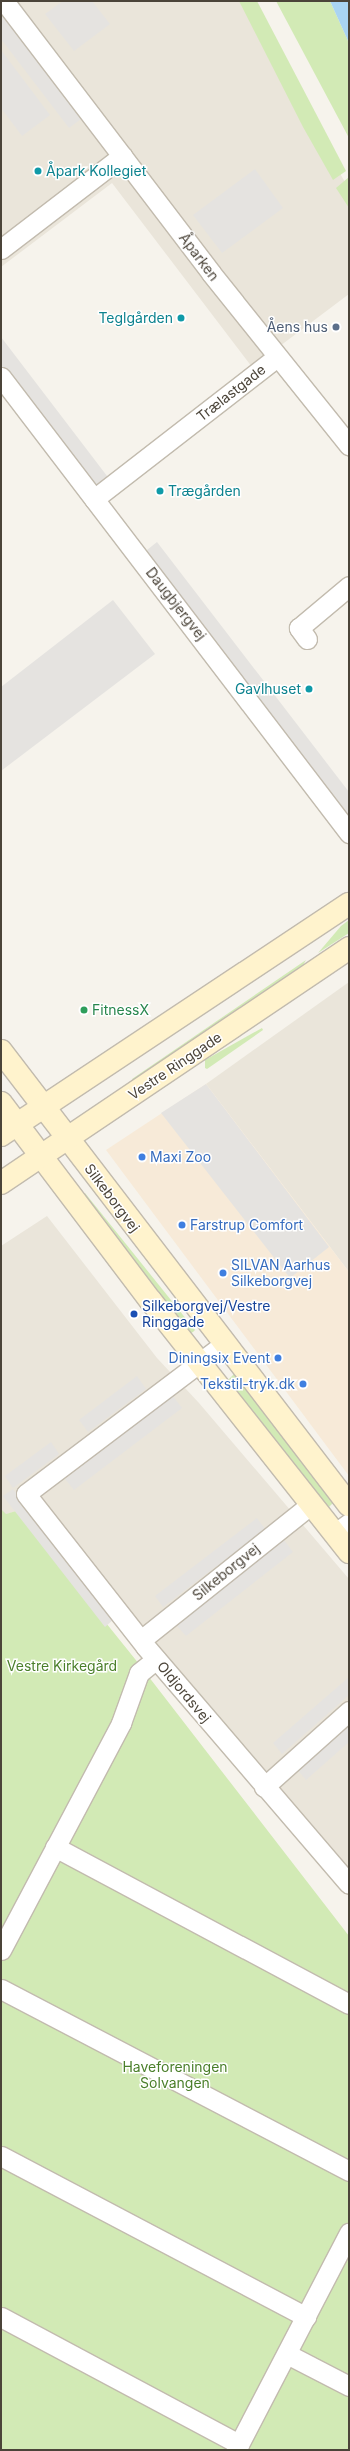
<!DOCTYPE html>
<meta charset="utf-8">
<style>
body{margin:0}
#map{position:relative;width:350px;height:2451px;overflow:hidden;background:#f6f3ec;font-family:Inter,sans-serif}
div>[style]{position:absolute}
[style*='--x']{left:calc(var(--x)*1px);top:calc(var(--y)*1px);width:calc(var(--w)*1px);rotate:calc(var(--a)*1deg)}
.residential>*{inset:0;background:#eae5da}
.commercial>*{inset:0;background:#f7ead8}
.green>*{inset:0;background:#d2eab5}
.parking>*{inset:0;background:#e5e3e0}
.water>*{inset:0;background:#a9d4f2}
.roads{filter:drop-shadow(1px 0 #c2bbae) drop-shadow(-1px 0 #c2bbae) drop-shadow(0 1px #c2bbae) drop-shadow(0 -1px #c2bbae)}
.street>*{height:19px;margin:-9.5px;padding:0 9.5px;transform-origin:9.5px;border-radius:9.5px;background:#fff}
.secondary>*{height:22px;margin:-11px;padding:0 11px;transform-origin:11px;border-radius:11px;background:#fff3cd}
.dots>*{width:11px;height:11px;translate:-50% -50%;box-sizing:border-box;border:2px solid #fff;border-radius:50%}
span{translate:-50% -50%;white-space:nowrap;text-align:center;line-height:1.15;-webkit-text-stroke:3px #fff;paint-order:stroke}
.culture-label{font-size:14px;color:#0d838f}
.left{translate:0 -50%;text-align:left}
.right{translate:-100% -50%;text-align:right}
.street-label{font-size:14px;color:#4b4439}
.service-label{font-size:14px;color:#4e5e75}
.leisure-label{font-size:14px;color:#27864d}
.shop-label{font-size:14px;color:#366cbe}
.transit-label{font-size:14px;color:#164399}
.park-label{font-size:14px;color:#4a7f2a}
.frame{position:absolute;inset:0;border:2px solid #4b4439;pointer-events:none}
</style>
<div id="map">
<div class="residential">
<i style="clip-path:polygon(1px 1px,244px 1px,258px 32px,349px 189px,349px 294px,252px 367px,112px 183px,1px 267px)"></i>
<i style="clip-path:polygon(349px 982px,349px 1272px,206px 1084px)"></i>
<i style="clip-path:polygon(47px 1216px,157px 1358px,199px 1403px,349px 1579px,349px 1889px,16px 1511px,1px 1516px,1px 1246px)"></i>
</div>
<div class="commercial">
<i style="clip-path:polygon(206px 1084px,349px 1272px,349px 1476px,106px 1150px)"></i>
</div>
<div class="green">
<i style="clip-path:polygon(239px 1px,257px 1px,346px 171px,333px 180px,303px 127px)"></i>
<i style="clip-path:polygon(276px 1px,330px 1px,349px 43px,349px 138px)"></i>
<i style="clip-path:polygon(349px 177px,349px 208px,336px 188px)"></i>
<i style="clip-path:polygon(349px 920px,349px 933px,318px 953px,341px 926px)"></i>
<i style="clip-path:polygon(306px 960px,303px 965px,133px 1080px,132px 1079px)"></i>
<i style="clip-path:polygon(262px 1028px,263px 1030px,207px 1069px,205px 1068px,205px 1060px)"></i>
<i style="clip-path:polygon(85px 1193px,195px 1330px,193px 1332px,191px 1333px,147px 1279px,83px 1195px)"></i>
<i style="clip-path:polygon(234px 1374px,333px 1503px,327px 1509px,228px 1380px)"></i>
<i style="clip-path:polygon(1px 1509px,6px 1514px,16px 1511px,135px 1659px,349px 1936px,349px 2450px,1px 2450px)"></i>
</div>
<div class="parking">
<i style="clip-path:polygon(63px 1px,92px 1px,110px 24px,74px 51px,45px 14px)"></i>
<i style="clip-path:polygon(1px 14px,81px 119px,69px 128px,1px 39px)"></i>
<i style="clip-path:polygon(1px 50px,50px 115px,22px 136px,1px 108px)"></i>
<i style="clip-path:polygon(255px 169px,283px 208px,222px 253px,193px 215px)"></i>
<i style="clip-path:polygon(1px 337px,120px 493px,100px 508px,1px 381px)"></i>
<i style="clip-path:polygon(157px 542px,349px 792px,349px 835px,137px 558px)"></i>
<i style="clip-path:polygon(113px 600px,155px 654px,1px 771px,1px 687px)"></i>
<i style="clip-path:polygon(206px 1084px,329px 1247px,290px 1278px,161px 1113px)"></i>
<i style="clip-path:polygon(137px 1376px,146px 1389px,88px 1432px,79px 1420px)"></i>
<i style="clip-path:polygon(173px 1396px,182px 1408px,74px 1490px,65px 1479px)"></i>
<i style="clip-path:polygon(51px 1442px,59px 1454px,13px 1488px,5px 1476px)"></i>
<i style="clip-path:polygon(13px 1489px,114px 1619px,105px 1627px,3px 1496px)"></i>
<i style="clip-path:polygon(257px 1518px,265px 1529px,163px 1607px,155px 1596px)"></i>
<i style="clip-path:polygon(284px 1540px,293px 1552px,186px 1636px,176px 1625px)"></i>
<i style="clip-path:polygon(349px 1677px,349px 1695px,282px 1754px,273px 1743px)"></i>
<i style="clip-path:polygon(349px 1724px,349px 1742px,306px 1780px,297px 1769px)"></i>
</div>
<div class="water">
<i style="clip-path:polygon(330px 1px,349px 1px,349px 43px)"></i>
</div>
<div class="roads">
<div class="street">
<i style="--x:4;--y:1;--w:342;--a:52.7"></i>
<i style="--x:211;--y:273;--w:221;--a:51.3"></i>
<i style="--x:1;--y:249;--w:153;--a:-37.5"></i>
<i style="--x:1;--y:377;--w:574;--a:52.65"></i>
<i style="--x:94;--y:499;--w:232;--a:-37.8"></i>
<i style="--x:307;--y:639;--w:14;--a:-126"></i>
<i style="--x:299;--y:628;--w:65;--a:-40"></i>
<i style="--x:224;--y:1344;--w:248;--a:142.9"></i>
<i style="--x:26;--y:1494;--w:193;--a:51.9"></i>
<i style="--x:145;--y:1646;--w:313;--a:49.4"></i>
<i style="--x:334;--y:1534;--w:19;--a:-36"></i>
<i style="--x:141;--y:1640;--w:216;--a:-38.6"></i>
<i style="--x:264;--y:1787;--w:114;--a:-41.8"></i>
<i style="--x:55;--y:1847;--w:333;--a:28.1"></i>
<i style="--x:1;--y:1950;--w:257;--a:-62.1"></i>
<i style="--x:121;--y:1723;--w:53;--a:-70.2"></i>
<i style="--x:139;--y:1673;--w:22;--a:-39"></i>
<i style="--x:1;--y:1989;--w:393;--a:27.6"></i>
<i style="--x:1;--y:2156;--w:345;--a:27.8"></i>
<i style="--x:1;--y:2317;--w:270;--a:28.1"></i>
<i style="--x:287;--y:2354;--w:70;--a:27.3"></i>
<i style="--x:236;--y:2450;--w:245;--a:-62.5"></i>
</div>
<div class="secondary">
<i style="--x:1;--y:1051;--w:572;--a:52.53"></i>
<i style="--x:1;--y:1103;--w:248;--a:52.9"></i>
<i style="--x:151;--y:1301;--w:320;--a:51.7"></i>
<i style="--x:1;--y:1135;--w:418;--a:-33.6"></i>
<i style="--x:1;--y:1183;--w:420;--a:-34"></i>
</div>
</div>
<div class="dots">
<i style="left:38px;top:171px;background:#0f9aa8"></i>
<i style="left:181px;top:318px;background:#0f9aa8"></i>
<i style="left:336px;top:327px;background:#5c6f8a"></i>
<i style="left:160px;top:491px;background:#0f9aa8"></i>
<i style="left:309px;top:689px;background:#0f9aa8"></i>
<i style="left:84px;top:1010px;background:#2e9e5b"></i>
<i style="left:142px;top:1157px;background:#3f7fe0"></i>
<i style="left:182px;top:1225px;background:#3f7fe0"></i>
<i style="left:223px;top:1273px;background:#3f7fe0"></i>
<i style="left:134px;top:1314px;background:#1a4fb4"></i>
<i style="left:278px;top:1358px;background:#3f7fe0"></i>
<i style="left:303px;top:1384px;background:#3f7fe0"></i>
</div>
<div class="culture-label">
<span class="left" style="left:46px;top:171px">Åpark Kollegiet</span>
<span class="right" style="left:173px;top:318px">Teglgården</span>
<span class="left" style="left:168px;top:491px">Trægården</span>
<span class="right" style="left:301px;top:689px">Gavlhuset</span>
</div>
<div class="street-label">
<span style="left:199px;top:257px;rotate:53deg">Åparken</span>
<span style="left:231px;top:393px;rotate:-38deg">Trælastgade</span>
<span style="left:176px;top:604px;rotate:52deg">Daugbjergvej</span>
<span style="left:175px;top:1066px;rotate:-34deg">Vestre Ringgade</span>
<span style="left:112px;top:1198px;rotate:53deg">Silkeborgvej</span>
<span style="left:226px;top:1572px;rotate:-39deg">Silkeborgvej</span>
<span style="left:184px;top:1692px;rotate:50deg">Oldjordsvej</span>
</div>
<div class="service-label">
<span class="right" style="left:328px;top:327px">Åens hus</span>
</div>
<div class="leisure-label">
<span class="left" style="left:92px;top:1010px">FitnessX</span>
</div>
<div class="shop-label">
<span class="left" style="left:150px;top:1157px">Maxi Zoo</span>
<span class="left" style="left:190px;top:1225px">Farstrup Comfort</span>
<span class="left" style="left:231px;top:1273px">SILVAN Aarhus<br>Silkeborgvej</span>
<span class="right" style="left:270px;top:1358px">Diningsix Event</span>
<span class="right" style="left:295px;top:1384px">Tekstil-tryk.dk</span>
</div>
<div class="transit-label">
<span class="left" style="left:142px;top:1314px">Silkeborgvej/Vestre<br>Ringgade</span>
</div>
<div class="park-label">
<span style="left:62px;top:1666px">Vestre Kirkegård</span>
<span style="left:175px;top:2075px">Haveforeningen<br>Solvangen</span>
</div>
<div class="frame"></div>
</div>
